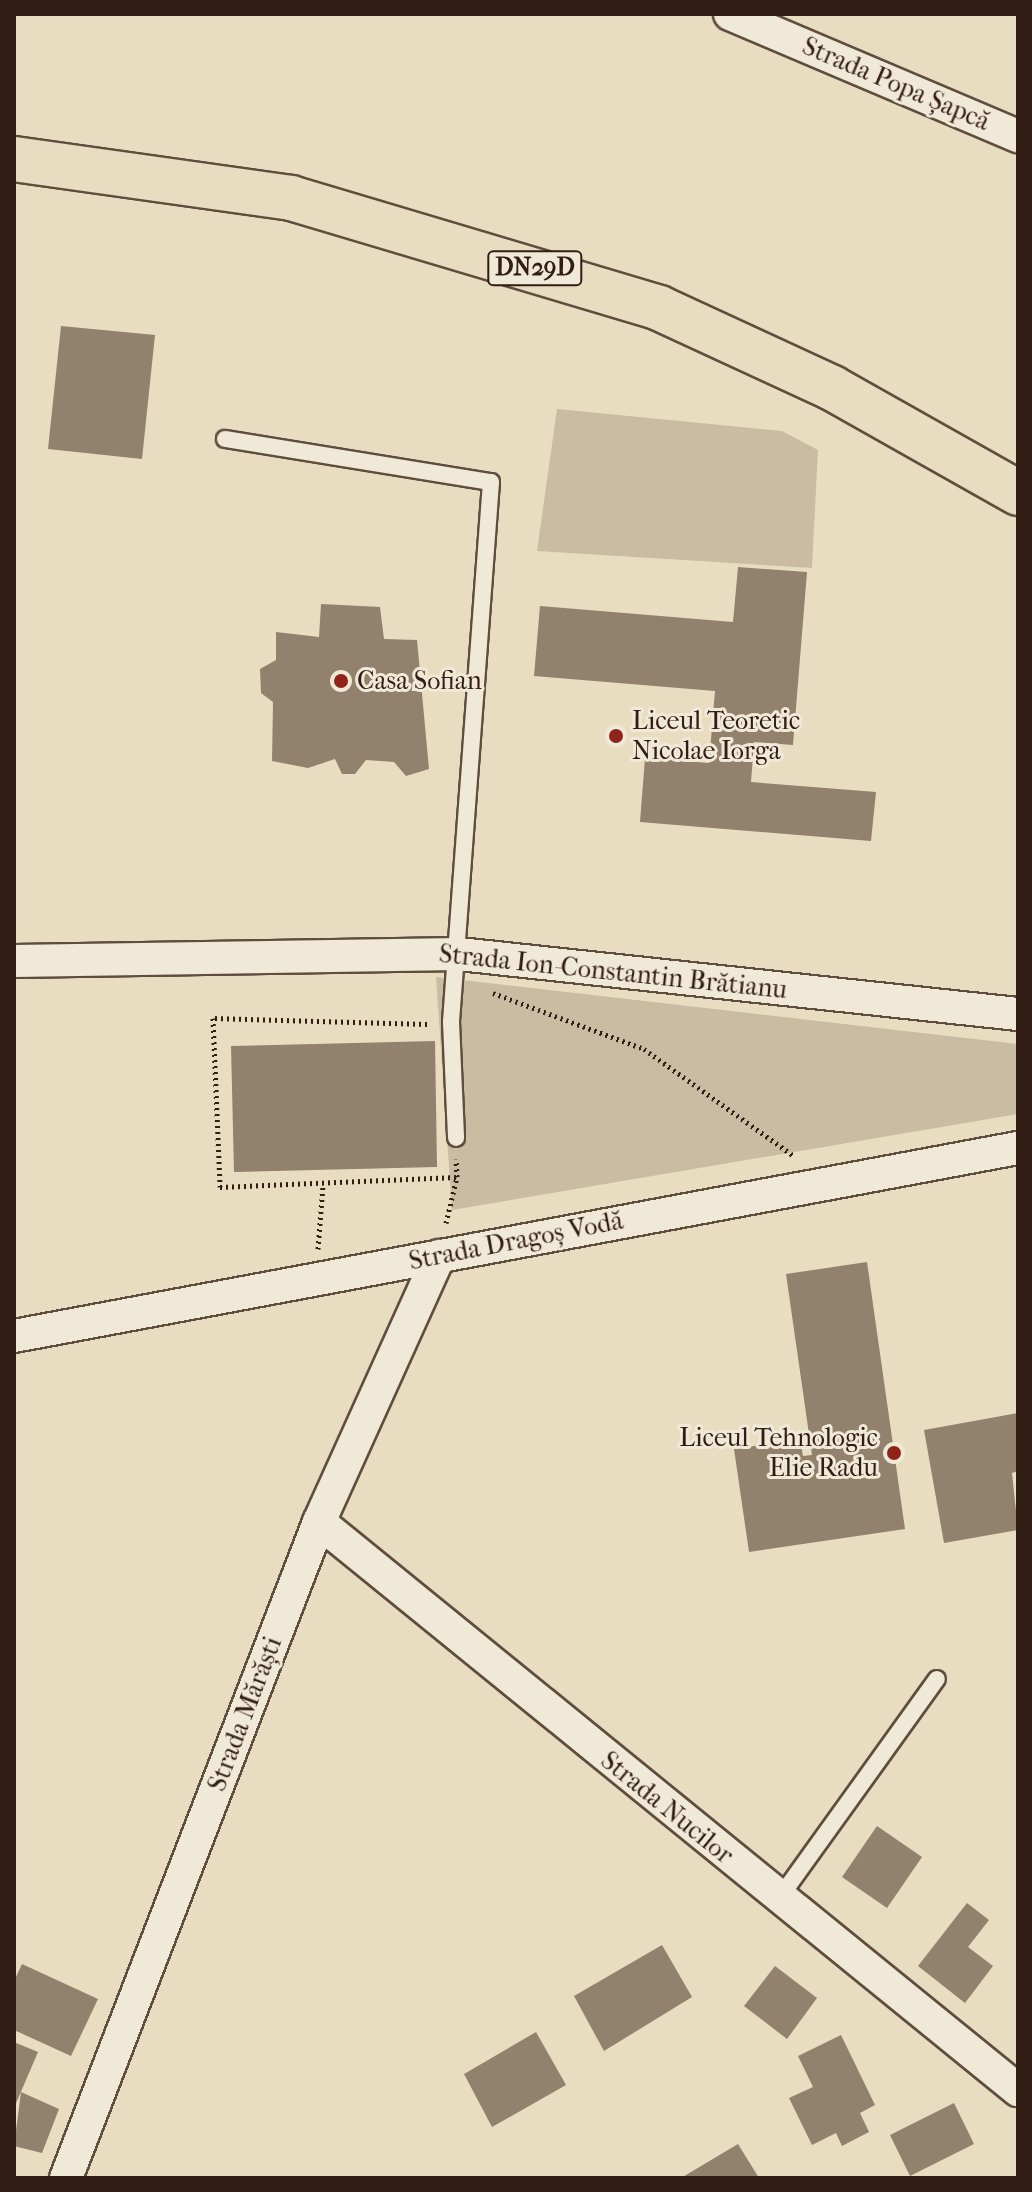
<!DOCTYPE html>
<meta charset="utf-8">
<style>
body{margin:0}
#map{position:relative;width:1032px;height:2192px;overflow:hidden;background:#e9ddc1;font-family:"IM FELL French Canon",serif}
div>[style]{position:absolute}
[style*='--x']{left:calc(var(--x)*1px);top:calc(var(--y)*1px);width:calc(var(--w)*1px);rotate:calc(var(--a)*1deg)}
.green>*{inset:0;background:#cabca3}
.building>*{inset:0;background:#91816d}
.path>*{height:5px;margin-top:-2.5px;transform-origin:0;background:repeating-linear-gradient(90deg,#311d13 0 2px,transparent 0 6px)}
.roads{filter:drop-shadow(2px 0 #5f4d3e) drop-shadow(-2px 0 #5f4d3e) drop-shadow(0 2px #5f4d3e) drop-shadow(0 -2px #5f4d3e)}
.service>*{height:16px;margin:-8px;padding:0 8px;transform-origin:8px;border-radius:8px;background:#f1e9d7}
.minor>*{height:32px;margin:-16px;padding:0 16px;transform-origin:16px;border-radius:16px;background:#f1e9d7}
.primary>*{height:44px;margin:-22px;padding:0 22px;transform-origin:22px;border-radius:22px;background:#e9ddc1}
.dots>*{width:22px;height:22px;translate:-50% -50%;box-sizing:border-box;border:4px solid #f1e9d7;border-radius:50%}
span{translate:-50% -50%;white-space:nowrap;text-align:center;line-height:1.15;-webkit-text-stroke:6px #f1e9d7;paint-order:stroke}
.shield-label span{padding:2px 6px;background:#f1e9d7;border:2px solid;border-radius:6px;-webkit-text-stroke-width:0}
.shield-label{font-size:24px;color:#311d13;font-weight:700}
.street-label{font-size:26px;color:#311d13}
.poi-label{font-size:26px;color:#311d13}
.left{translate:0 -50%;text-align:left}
.right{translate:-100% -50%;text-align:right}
.frame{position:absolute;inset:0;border:16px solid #311d13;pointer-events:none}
</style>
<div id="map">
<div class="green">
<i style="clip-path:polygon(557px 409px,782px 431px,818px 450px,812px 568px,537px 551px)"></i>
<i style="clip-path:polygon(436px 977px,1018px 1044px,1018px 1114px,452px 1210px)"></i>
</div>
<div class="building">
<i style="clip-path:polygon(61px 326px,155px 335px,142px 459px,48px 449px)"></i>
<i style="clip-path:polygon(738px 567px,807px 572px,793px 745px,754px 742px,751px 782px,876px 792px,871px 841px,640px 822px,645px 758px,709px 763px,715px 691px,534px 676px,540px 606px,733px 622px)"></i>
<i style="clip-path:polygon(321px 604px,380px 607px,384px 639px,417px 640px,429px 769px,406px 776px,394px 762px,366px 760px,355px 774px,342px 774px,335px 759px,308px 768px,272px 761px,273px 702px,261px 693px,260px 669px,276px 660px,276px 632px,319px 637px)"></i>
<i style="clip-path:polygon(435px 1041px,437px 1167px,234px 1172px,231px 1046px)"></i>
<i style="clip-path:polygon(867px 1262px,905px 1529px,749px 1552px,734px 1449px,800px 1439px,803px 1456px,812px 1455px,786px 1274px)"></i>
<i style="clip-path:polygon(1018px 1413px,1018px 1471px,1012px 1473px,1018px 1530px,944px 1543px,924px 1430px)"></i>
<i style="clip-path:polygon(877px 1826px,922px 1857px,887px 1908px,842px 1877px)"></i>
<i style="clip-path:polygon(967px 1903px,989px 1920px,968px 1947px,993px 1966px,965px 2003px,918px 1966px)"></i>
<i style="clip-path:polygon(662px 1945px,692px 1997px,604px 2051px,574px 1996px)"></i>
<i style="clip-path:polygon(22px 1964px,98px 1999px,71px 2056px,14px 2030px,14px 1981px)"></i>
<i style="clip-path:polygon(775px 1966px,817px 1998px,787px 2039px,744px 2006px)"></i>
<i style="clip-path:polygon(536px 2032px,566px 2085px,492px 2127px,464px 2074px)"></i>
<i style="clip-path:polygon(841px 2035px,875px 2105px,860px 2113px,869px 2132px,842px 2146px,836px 2133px,812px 2145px,789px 2098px,813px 2087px,798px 2056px)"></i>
<i style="clip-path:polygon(14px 2042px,38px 2052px,14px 2108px)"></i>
<i style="clip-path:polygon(21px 2092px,59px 2109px,42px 2153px,14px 2146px)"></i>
<i style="clip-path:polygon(954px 2103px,974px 2144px,910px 2176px,890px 2135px)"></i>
<i style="clip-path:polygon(738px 2144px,759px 2178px,681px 2178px)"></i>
</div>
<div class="path">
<i style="--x:493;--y:993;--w:161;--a:20.3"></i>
<i style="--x:644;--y:1049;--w:184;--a:35.5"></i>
<i style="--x:427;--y:1024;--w:214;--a:-178.4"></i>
<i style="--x:213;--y:1018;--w:169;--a:87.6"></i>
<i style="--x:220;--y:1187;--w:237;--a:-2.4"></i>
<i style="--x:457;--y:1177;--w:18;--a:-93"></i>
<i style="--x:446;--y:1223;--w:47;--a:-76.6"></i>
<i style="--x:318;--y:1249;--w:63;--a:-85.5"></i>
</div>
<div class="roads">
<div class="service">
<i style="--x:225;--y:439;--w:269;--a:9.2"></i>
<i style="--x:491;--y:482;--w:541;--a:94.24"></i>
<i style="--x:451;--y:1022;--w:116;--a:87.5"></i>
<i style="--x:778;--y:1900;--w:272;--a:-54.3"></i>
</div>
<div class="minor">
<i style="--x:730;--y:14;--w:313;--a:23"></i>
<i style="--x:14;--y:961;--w:445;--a:-0.9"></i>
<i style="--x:459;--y:954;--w:562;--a:6.13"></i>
<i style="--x:14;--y:1336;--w:1021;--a:-10.61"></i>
<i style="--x:319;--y:1522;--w:901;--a:39.1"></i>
<i style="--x:66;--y:2178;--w:703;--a:-68.91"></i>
<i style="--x:319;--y:1522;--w:292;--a:-65.7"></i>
</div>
<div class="primary">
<i style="--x:14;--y:159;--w:280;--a:8"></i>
<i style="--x:291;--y:198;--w:384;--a:16.6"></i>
<i style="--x:659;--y:308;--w:191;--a:24.8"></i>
<i style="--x:832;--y:388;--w:214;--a:29.4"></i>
</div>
</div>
<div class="dots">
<i style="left:341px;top:681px;background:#8f2418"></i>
<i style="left:616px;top:736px;background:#8f2418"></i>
<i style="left:894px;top:1453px;background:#8f2418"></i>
</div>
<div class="shield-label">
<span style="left:535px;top:268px">DN29D</span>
</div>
<div class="street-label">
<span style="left:896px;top:84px;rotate:23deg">Strada Popa Șapcă</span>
<span style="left:613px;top:972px;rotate:6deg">Strada Ion-Constantin Brătianu</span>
<span style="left:516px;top:1241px;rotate:-11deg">Strada Dragoș Vodă</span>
<span style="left:245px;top:1714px;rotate:-69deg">Strada Mărăști</span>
<span style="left:667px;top:1808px;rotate:39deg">Strada Nucilor</span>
</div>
<div class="poi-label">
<span class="left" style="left:357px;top:681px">Casa Sofian</span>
<span class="left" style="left:632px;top:736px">Liceul Teoretic<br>Nicolae Iorga</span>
<span class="right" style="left:878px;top:1453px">Liceul Tehnologic<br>Elie Radu</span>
</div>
<div class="frame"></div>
</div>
